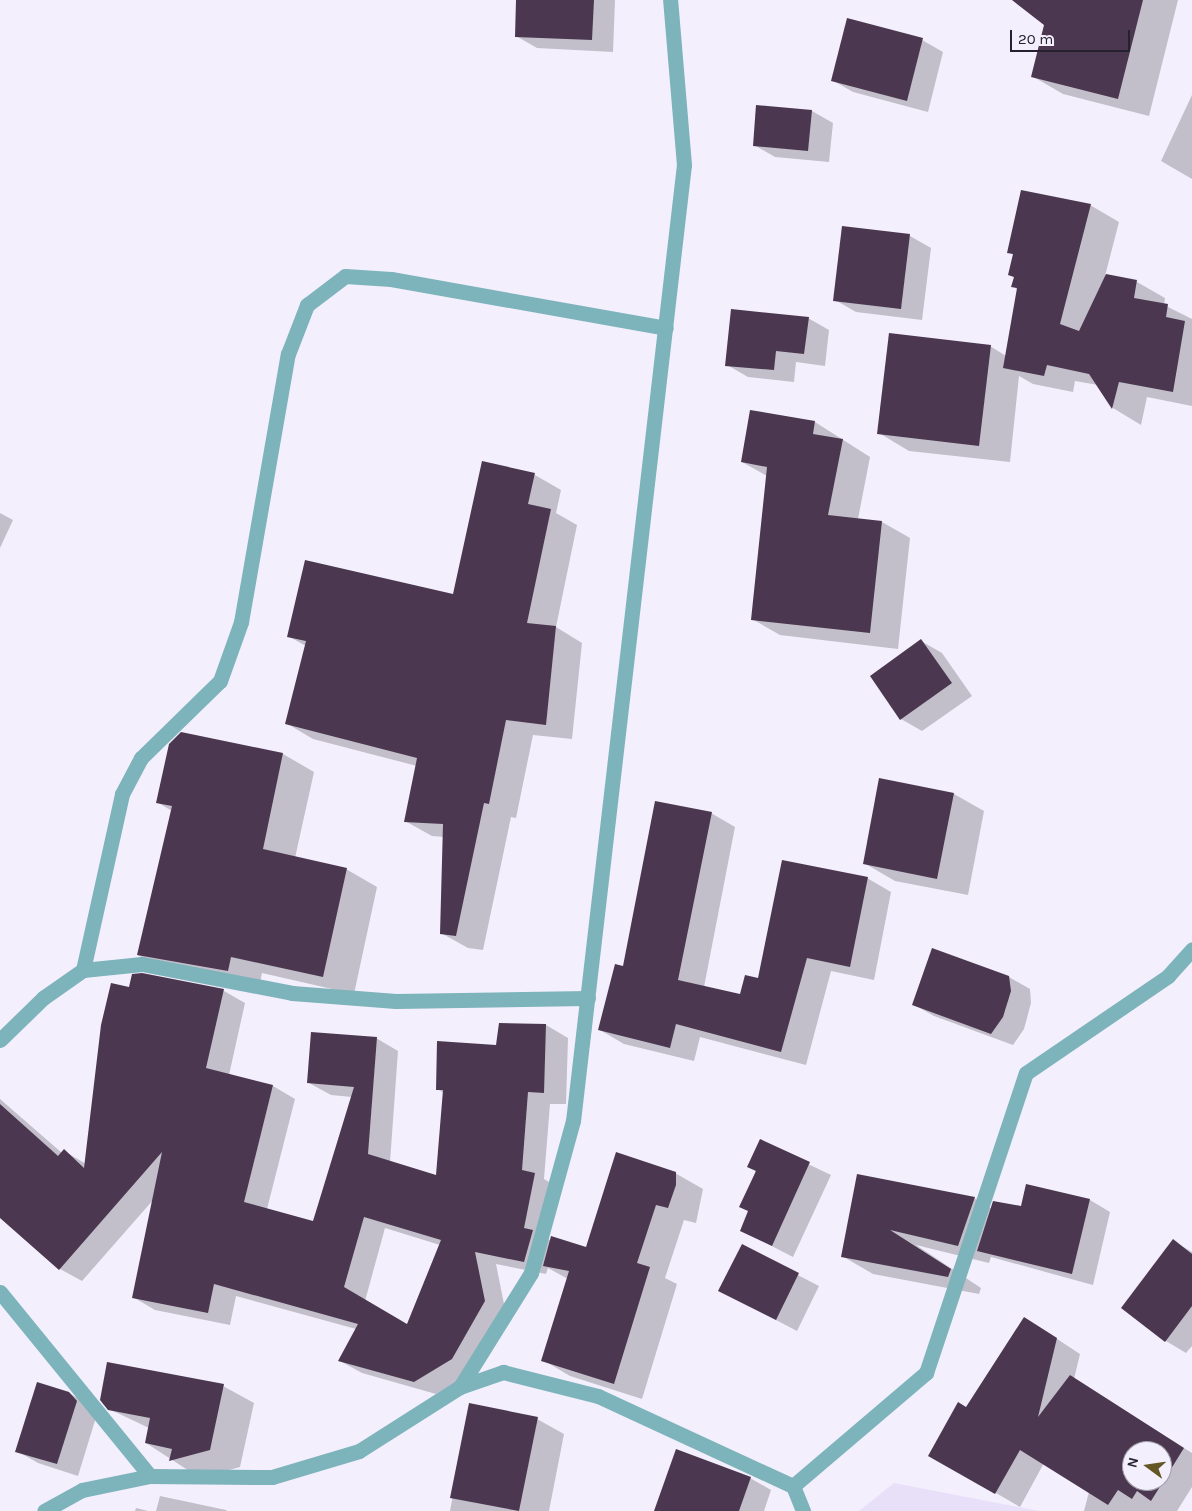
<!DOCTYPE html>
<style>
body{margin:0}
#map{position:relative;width:1192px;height:1511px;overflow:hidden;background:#f3effd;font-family:Karla,sans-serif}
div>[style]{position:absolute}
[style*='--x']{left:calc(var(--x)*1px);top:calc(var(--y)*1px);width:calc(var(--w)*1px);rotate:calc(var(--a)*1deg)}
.built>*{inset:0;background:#e8e0f9}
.shadow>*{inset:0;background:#0003}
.building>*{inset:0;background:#4b3850}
.minor>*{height:15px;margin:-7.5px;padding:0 7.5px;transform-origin:7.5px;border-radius:7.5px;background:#7db3bb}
span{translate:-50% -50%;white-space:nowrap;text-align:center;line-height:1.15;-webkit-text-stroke:5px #f3effd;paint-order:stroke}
.north{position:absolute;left:1122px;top:1441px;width:50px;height:50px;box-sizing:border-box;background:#f3effd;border:1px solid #a19daa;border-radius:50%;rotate:284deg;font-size:14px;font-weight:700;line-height:20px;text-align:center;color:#25212e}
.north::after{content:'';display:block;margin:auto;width:18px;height:22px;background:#655724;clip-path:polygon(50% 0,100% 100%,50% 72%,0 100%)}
.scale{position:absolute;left:1010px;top:30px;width:120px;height:22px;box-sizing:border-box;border:2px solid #25212e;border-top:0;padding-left:6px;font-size:15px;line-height:18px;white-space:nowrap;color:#25212e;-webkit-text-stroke:4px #f3effd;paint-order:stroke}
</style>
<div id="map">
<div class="built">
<i style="clip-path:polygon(894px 1483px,1039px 1511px,859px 1511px)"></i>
</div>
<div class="shadow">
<i style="clip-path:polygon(518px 0,615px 0,613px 52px,537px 48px,516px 36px)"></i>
<i style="clip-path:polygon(1014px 0,1178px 0,1149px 116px,1063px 94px,1032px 76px,1046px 25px)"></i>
<i style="clip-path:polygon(922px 40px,943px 52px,928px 112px,853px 92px,832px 80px)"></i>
<i style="clip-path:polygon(1192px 95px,1192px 179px,1161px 161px)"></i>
<i style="clip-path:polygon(757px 106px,812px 111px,833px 123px,829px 162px,775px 157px,754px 145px)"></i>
<i style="clip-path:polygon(1090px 205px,1119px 222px,1105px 276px,1137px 282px,1165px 298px,1164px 305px,1192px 319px,1192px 406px,1147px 397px,1141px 425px,1113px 408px,1098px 385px,1075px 381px,1073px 392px,1033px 384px,1019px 376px,1010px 462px,909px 451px,879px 433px,990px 346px,1006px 356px,1018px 290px,1013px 286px,1015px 278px,1009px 274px,1014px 255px,1009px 252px)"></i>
<i style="clip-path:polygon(844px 228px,910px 236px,931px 248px,922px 320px,856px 312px,835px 300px)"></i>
<i style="clip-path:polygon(808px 318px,829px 330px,825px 366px,796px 362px,794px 382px,748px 377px,727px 365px)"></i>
<i style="clip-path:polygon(815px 422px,870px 457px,858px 519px,882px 522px,910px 538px,898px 649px,780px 635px,752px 619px,767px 476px,742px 462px)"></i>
<i style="clip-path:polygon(535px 475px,561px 490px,556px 513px,577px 525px,556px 627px,582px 643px,572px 739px,533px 735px,516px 818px,511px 817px,483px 950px,468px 948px,441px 933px,444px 837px,432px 836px,405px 821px,417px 766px,313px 739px,286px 723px,306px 646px,288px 636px,454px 596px)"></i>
<i style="clip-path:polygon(0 513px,13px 520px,0 548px)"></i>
<i style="clip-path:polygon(921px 641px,942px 653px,972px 696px,922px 731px,901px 719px)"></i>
<i style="clip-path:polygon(182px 733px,283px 754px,314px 772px,295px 858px,346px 869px,377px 887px,354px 994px,262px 973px,259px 988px,168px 972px,138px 955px,172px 811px,157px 802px)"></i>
<i style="clip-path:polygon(954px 794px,984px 811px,968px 895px,895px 881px,864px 863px)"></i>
<i style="clip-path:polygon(711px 813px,735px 827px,704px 987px,741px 996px,867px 878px,891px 892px,874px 980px,831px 971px,806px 1065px,700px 1037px,694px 1061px,624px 1044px,600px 1030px,624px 968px)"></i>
<i style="clip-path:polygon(1009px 977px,1030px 989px,1031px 1003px,1024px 1029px,1013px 1045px,934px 1016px,913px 1004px)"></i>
<i style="clip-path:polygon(evenodd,130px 989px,224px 991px,245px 1003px,229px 1075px,273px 1086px,295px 1099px,267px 1209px,314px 1222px,352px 1097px,331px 1095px,309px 1083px,376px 1038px,398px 1051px,390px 1162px,437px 1176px,444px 1093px,437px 1089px,497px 1046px,546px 1025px,568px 1038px,566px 1104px,550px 1104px,544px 1179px,556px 1186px,546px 1239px,587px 1249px,675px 1173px,703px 1189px,696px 1223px,684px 1220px,665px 1278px,677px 1284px,642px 1399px,570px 1376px,543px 1360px,568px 1279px,548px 1268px,546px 1274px,496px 1264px,506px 1314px,474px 1371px,436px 1394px,362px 1373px,340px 1361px,356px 1329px,236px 1296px,230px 1325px,155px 1310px,133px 1297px,154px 1199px,82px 1281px,60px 1269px,0 1182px,0 1099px,62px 1153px,64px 1151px,86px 1164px,130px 989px,385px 1228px,440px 1245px,408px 1326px,365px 1301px,385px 1228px)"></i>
<i style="clip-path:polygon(760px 1141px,831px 1175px,793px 1257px,741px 1230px,749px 1211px)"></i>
<i style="clip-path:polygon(858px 1176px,974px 1198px,992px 1209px,1090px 1200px,1110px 1212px,1093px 1285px,991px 1257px,989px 1263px,916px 1245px,981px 1288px,979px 1294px,873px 1274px,842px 1256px)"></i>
<i style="clip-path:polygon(1173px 1241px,1192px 1252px,1192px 1346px,1186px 1353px,1166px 1341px)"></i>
<i style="clip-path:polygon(742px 1246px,819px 1286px,797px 1331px,720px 1291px)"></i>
<i style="clip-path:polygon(evenodd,1048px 1333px,1080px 1354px,1074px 1379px,1192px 1453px,1192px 1487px,1177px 1511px,1084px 1511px,1089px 1492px,1044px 1463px,1020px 1507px,930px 1455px,966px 1408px,1048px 1333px,1132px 1451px,1162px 1451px,1162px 1481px,1132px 1481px,1132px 1451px)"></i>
<i style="clip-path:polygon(223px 1386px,254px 1403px,240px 1467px,200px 1478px,146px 1443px,149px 1428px,109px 1409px)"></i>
<i style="clip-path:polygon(69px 1393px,90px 1405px,97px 1414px,78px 1476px,38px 1463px,17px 1451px)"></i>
<i style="clip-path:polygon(470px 1405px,537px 1419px,564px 1434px,549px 1511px,450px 1511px)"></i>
<i style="clip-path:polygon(750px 1478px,771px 1490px,764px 1511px,655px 1511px)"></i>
<i style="clip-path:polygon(160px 1496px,226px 1510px,227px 1511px,156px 1511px)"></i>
<i style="clip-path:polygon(136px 1508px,148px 1511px,135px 1511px)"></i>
</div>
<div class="building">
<i style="clip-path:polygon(516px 0,594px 0,592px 40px,515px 37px)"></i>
<i style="clip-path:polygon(1012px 0,1143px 0,1118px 99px,1031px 77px,1044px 25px)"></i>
<i style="clip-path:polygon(847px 18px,923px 38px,907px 101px,831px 81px)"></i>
<i style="clip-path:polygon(756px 105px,812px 110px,808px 151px,753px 146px)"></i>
<i style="clip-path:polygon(1021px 190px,1091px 204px,1060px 324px,1079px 331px,1106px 274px,1137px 280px,1134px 298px,1168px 304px,1166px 317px,1185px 321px,1173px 392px,1119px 382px,1112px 409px,1089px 374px,1047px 365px,1044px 376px,1003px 368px,1017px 288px,1011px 287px,1014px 277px,1008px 275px,1013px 254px,1007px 253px)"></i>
<i style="clip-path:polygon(842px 226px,910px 234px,901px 309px,833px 301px)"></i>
<i style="clip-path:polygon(731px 309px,809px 317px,804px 354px,776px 351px,774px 370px,725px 366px)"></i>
<i style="clip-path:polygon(889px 333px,991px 345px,979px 446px,877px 434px)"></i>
<i style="clip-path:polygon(750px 410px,815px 421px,813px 434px,843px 439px,828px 515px,882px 521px,870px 633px,751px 620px,767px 467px,741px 462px)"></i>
<i style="clip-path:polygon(482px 461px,535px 473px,528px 504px,551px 509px,527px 623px,556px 626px,546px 725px,506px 720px,489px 804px,484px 803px,456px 936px,440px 934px,443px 824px,404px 822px,417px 758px,285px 724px,306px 641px,287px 637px,305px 560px,453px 594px)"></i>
<i style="clip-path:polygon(921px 639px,952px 683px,900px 720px,870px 676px)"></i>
<i style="clip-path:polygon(181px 732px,283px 753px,263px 849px,347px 868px,323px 977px,231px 957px,228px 971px,137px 955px,172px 806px,156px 803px,169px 744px)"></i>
<i style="clip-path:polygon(879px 778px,954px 793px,937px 879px,863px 864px)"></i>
<i style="clip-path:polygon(655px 801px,712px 812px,678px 980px,740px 994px,745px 975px,758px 978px,782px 860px,868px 877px,850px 967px,807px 958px,781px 1052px,676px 1024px,670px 1048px,598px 1030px,615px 964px,623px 966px)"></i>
<i style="clip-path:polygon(932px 948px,1009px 976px,1011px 991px,1003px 1017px,991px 1034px,912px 1005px)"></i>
<i style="clip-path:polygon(evenodd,142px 973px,224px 989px,206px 1068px,273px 1085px,244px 1202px,313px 1221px,354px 1087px,307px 1083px,311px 1032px,377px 1037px,368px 1154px,436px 1175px,443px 1090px,436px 1090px,437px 1041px,496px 1045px,499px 1023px,546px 1024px,544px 1093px,528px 1092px,522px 1170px,535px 1173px,524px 1228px,533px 1230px,524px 1262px,475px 1252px,485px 1301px,452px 1359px,414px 1382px,338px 1361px,358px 1324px,214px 1284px,208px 1313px,132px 1298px,162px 1152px,59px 1270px,0 1218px,0 1104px,58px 1156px,64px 1149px,84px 1168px,101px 1025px,111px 983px,129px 987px,132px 974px,142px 973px,364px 1217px,441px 1240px,407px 1324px,344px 1287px,364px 1217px)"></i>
<i style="clip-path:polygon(760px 1139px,810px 1162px,772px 1246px,740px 1231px,748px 1211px,739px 1207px,756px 1171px,747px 1167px)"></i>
<i style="clip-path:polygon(616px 1152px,676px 1172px,676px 1185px,668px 1208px,656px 1205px,637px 1263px,650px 1267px,614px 1384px,541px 1361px,569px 1271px,543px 1266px,551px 1236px,586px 1247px)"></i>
<i style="clip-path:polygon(857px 1174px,975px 1197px,958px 1246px,890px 1230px,951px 1269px,948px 1277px,841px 1257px)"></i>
<i style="clip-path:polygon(1026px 1184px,1090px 1199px,1072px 1274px,977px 1251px,993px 1201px,1021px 1206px)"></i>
<i style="clip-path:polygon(1173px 1239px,1192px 1254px,1192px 1306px,1165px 1342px,1121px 1308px)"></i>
<i style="clip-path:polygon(742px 1244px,799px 1273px,776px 1320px,718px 1291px)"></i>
<i style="clip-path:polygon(evenodd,1024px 1317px,1057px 1338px,1038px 1417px,1070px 1375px,1184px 1448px,1151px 1501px,1137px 1491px,1132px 1499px,1118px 1490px,1108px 1505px,1020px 1450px,995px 1494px,928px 1456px,958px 1402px,966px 1407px,1024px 1317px,1132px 1451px,1162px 1451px,1162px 1481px,1132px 1481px,1132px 1451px)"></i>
<i style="clip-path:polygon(107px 1362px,224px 1384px,210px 1450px,169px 1461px,172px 1449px,145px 1443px,150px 1418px,108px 1410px,100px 1400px)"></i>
<i style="clip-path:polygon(37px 1382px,69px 1392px,77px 1401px,57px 1464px,15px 1452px)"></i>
<i style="clip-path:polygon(469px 1403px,538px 1417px,519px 1511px,450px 1498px)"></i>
<i style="clip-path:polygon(676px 1449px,751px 1477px,739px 1511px,654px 1511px)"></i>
</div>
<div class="minor">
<i style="--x:83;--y:970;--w:180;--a:-77.5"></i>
<i style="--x:122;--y:794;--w:41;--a:-62.2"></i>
<i style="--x:141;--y:758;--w:110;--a:-44.3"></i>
<i style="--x:220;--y:681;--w:63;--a:-70.4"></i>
<i style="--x:241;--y:622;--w:272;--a:-80.1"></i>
<i style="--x:288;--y:354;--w:53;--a:-68.8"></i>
<i style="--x:307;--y:305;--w:48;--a:-37.3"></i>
<i style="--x:345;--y:276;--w:46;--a:3.7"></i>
<i style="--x:391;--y:279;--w:279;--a:10.1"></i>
<i style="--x:0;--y:1040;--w:60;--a:-44.3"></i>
<i style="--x:43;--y:998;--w:49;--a:-35"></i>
<i style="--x:83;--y:970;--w:59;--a:-5.8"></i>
<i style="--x:142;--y:964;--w:153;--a:10.9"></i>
<i style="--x:292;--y:993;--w:104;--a:4.4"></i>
<i style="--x:396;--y:1001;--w:192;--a:-0.9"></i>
<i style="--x:0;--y:1292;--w:237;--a:50.8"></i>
<i style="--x:150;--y:1476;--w:69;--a:168.4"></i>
<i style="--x:82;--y:1490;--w:43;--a:151.1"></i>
<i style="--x:460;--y:1387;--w:134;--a:-58.1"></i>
<i style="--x:531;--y:1273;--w:158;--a:-74.6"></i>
<i style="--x:573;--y:1121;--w:962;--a:-83.38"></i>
<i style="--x:684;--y:165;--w:166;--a:-94.8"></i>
<i style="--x:150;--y:1476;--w:122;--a:0.5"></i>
<i style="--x:272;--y:1477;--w:91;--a:-16.6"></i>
<i style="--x:359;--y:1451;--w:120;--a:-32.4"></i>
<i style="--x:460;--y:1387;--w:46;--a:-19.2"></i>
<i style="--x:503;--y:1372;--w:98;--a:14.2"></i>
<i style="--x:598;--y:1396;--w:215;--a:24.8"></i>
<i style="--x:793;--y:1486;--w:27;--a:68"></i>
<i style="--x:793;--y:1486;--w:175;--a:-40.4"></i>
<i style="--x:926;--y:1373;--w:316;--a:-71.6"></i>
<i style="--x:1026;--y:1073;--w:172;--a:-34.3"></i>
<i style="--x:1168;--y:976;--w:36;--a:-48"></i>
</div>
<div class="north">N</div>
<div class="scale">20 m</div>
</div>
